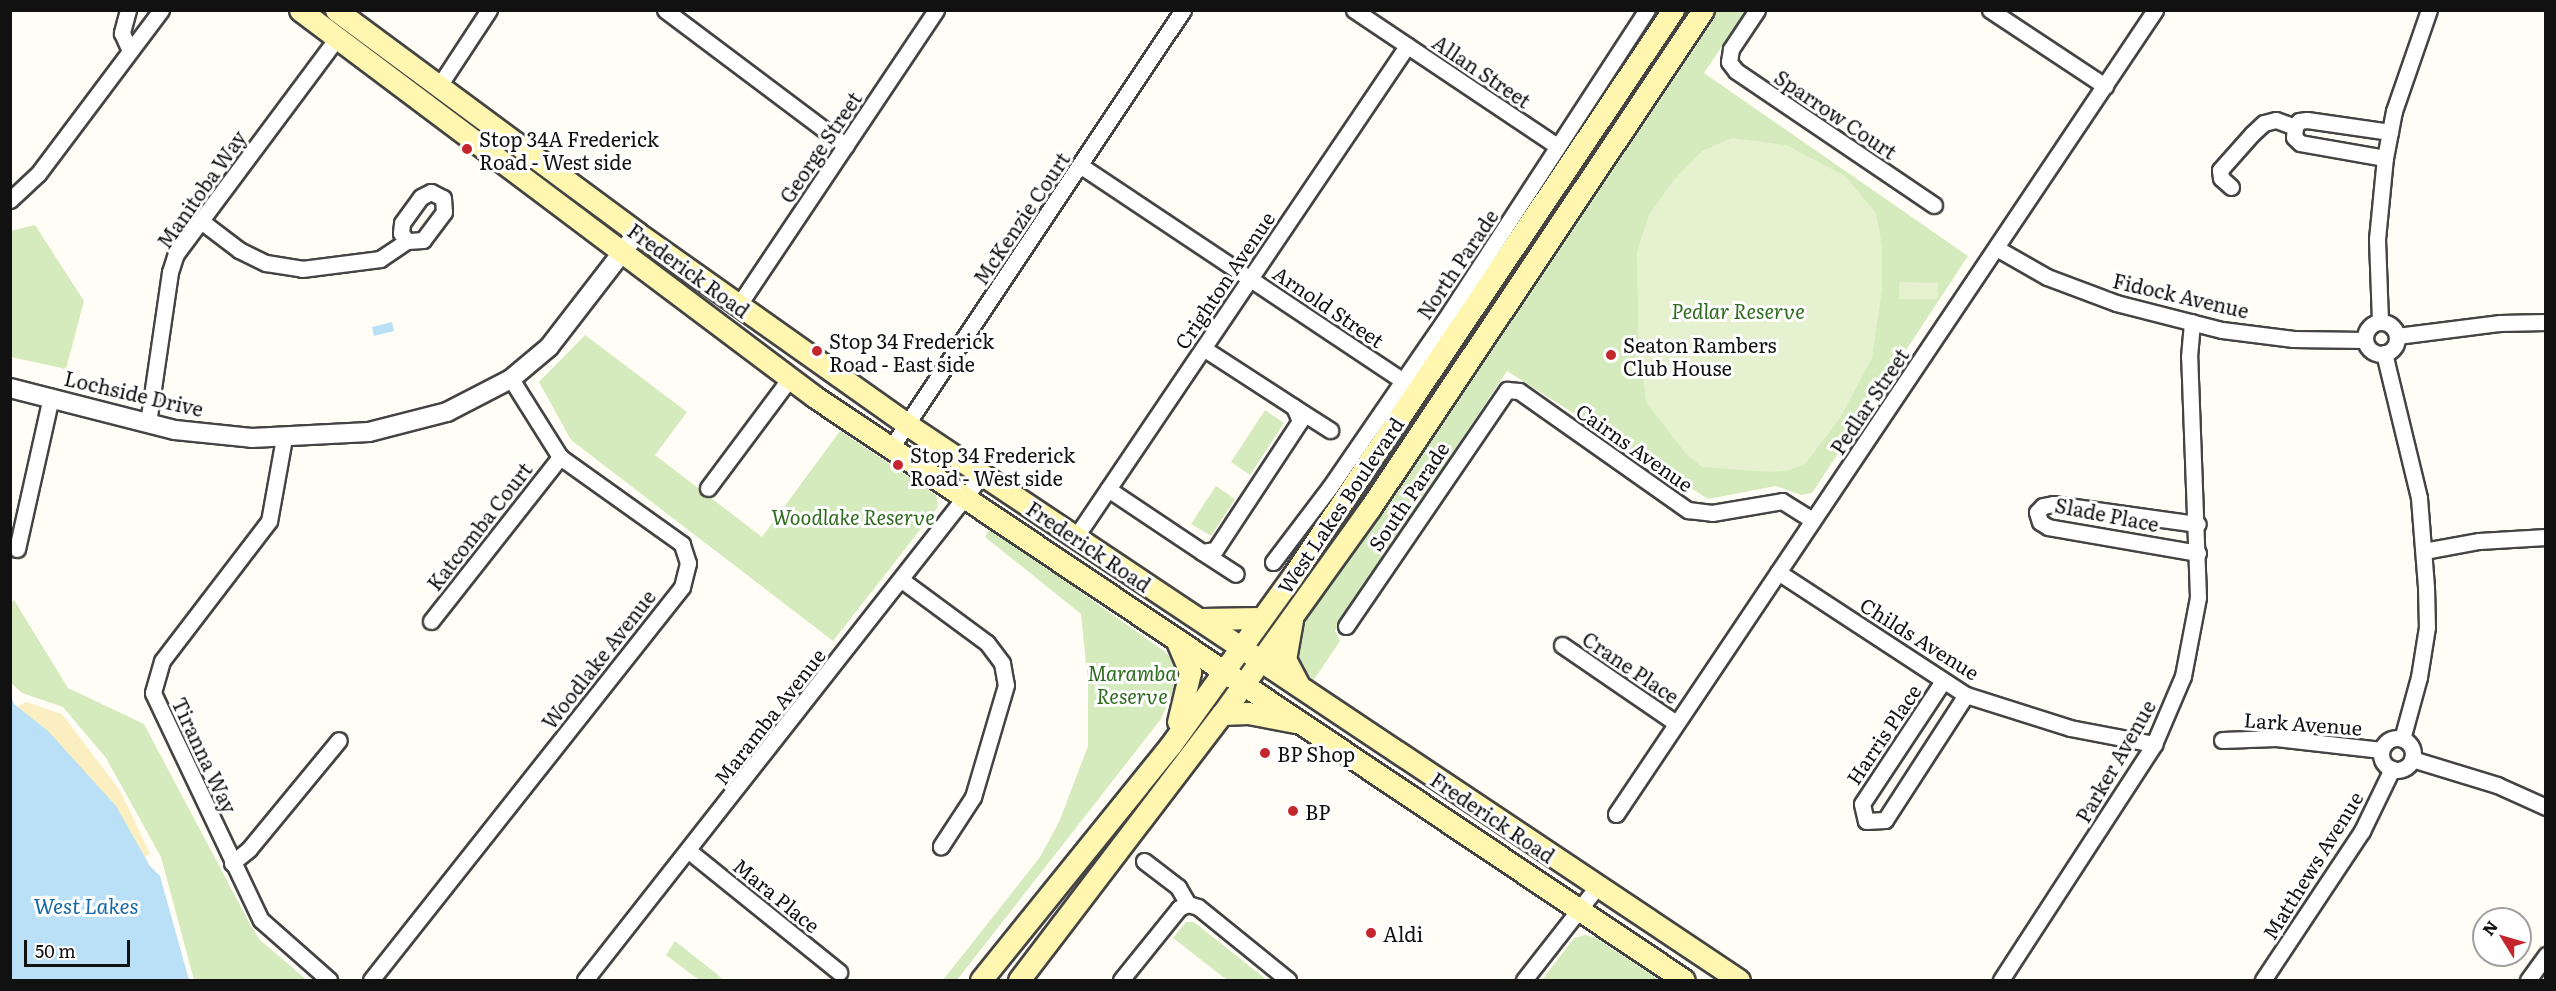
<!DOCTYPE html>
<style>
body{margin:0}
#map{position:relative;width:2556px;height:991px;overflow:hidden;background:#fffdf5;font-family:Literata,serif}
div>[style]{position:absolute}
[style*='--x']{left:calc(var(--x)*1px);top:calc(var(--y)*1px);width:calc(var(--w)*1px);rotate:calc(var(--a)*1deg)}
.green>*{inset:0;background:#d5ebbd}
.sand>*{inset:0;background:#fbeec1}
.pitch>*{inset:0;background:#e6f2cf}
.water>*{inset:0;background:#b9e0f7}
.roads{filter:drop-shadow(2px 0 #444) drop-shadow(-2px 0 #444) drop-shadow(0 2px #444) drop-shadow(0 -2px #444)}
.minor>*{height:15px;margin:-7.5px;padding:0 7.5px;transform-origin:7.5px;border-radius:7.5px;background:#fff}
.minor>.ring{margin:-7.5px;padding:0;box-sizing:content-box;background:none;border:15px solid #fff;border-radius:50%}
.tertiary>*{height:18px;margin:-9px;padding:0 9px;transform-origin:9px;border-radius:9px;background:#fff}
.secondary>*{height:21px;margin:-10.5px;padding:0 10.5px;transform-origin:10.5px;border-radius:10.5px;background:#fff6b0}
.dots>*{width:16px;height:16px;translate:-50% -50%;box-sizing:border-box;border:3px solid #fff;border-radius:50%}
span{translate:-50% -50%;white-space:nowrap;text-align:center;line-height:1.15;-webkit-text-stroke:6px #fff;paint-order:stroke}
.street-label{font-size:20px;color:#111}
.poi-label{font-size:20px;color:#111}
.left{translate:0 -50%;text-align:left}
.park-label{font-size:20px;color:#2f6b1f;font-style:italic}
.water-label{font-size:21px;color:#1768a6;font-style:italic}
.frame{position:absolute;inset:0;border:12px solid #111;pointer-events:none}
.north{position:absolute;left:2472px;top:907px;width:60px;height:60px;box-sizing:border-box;background:#fff;border:2px solid #a0a0a0;border-radius:50%;rotate:307deg;font-size:16px;font-weight:700;line-height:24px;text-align:center;color:#111}
.north::after{content:'';display:block;margin:auto;width:21px;height:27px;background:#c4262e;clip-path:polygon(50% 0,100% 100%,50% 72%,0 100%)}
.scale{position:absolute;left:24px;top:940px;width:106px;height:27px;box-sizing:border-box;border:3px solid #111;border-top:0;padding-left:8px;font-size:18px;line-height:21px;white-space:nowrap;color:#111;-webkit-text-stroke:4px #fff;paint-order:stroke}
</style>
<div id="map">
<div class="green">
<i style="clip-path:polygon(1712px 11px,1746px 11px,1704px 73px,1968px 256px,1812px 493px,1801px 495px,1776px 486px,1708px 499px,1507px 371px,1340px 623px,1335px 631px,1340px 641px,1309px 687px,1302px 679px,1292px 646px,1303px 618px)"></i>
<i style="clip-path:polygon(35px 225px,84px 301px,66px 369px,11px 357px,11px 231px)"></i>
<i style="clip-path:polygon(585px 335px,687px 412px,655px 455px,762px 537px,840px 431px,936px 495px,938px 507px,833px 641px,571px 440px,539px 382px)"></i>
<i style="clip-path:polygon(1265px 410px,1284px 423px,1250px 475px,1231px 462px)"></i>
<i style="clip-path:polygon(1216px 486px,1235px 499px,1211px 536px,1191px 524px)"></i>
<i style="clip-path:polygon(990px 528px,1164px 651px,1172px 659px,1177px 682px,1161px 719px,957px 980px,943px 980px,1040px 857px,1059px 822px,1088px 746px,1088px 683px,1081px 614px,985px 537px)"></i>
<i style="clip-path:polygon(14px 600px,68px 688px,144px 724px,251px 926px,260px 940px,307px 980px,194px 980px,161px 857px,106px 758px,63px 707px,22px 693px,11px 683px,10px 604px)"></i>
<i style="clip-path:polygon(1186px 922px,1194px 922px,1267px 980px,1227px 980px,1173px 938px)"></i>
<i style="clip-path:polygon(1585px 935px,1594px 937px,1660px 980px,1542px 980px,1574px 938px)"></i>
<i style="clip-path:polygon(675px 941px,718px 975px,723px 980px,699px 980px,666px 955px)"></i>
</div>
<div class="sand">
<i style="clip-path:polygon(26px 702px,62px 714px,121px 792px,150px 854px,144px 857px,15px 708px)"></i>
</div>
<div class="pitch">
<i style="clip-path:polygon(1732px 138px,1786px 145px,1845px 176px,1876px 213px,1882px 247px,1882px 289px,1872px 358px,1840px 418px,1805px 464px,1790px 470px,1770px 472px,1702px 467px,1687px 455px,1646px 402px,1638px 332px,1637px 252px,1649px 215px,1673px 181px,1702px 151px)"></i>
<i style="clip-path:polygon(1899px 282px,1938px 283px,1938px 299px,1899px 299px)"></i>
</div>
<div class="water">
<i style="clip-path:polygon(392px 322px,394px 331px,374px 336px,372px 327px)"></i>
<i style="clip-path:polygon(11px 695px,14px 704px,48px 731px,116px 806px,150px 866px,160px 876px,189px 980px,11px 980px)"></i>
</div>
<div class="roads">
<div class="minor">
<i style="--x:128;--y:10;--w:24;--a:105"></i>
<i style="--x:122;--y:33;--w:17;--a:66"></i>
<i style="--x:665;--y:10;--w:226;--a:36.9"></i>
<i style="--x:1354;--y:10;--w:244;--a:33.8"></i>
<i style="--x:1757;--y:10;--w:47;--a:123.7"></i>
<i style="--x:1731;--y:49;--w:13;--a:99"></i>
<i style="--x:1729;--y:62;--w:11;--a:52"></i>
<i style="--x:1736;--y:71;--w:239;--a:34.1"></i>
<i style="--x:1990;--y:10;--w:138;--a:33.5"></i>
<i style="--x:439;--y:86;--w:91;--a:-56.7"></i>
<i style="--x:2385;--y:158;--w:86;--a:-170"></i>
<i style="--x:2300;--y:143;--w:8;--a:-135"></i>
<i style="--x:2294;--y:137;--w:10;--a:-84"></i>
<i style="--x:2295;--y:127;--w:7;--a:-56"></i>
<i style="--x:2299;--y:121;--w:8;--a:-7"></i>
<i style="--x:2307;--y:120;--w:84;--a:8.2"></i>
<i style="--x:1081;--y:166;--w:387;--a:33.7"></i>
<i style="--x:2231;--y:187;--w:13;--a:-138"></i>
<i style="--x:2221;--y:178;--w:8;--a:-97"></i>
<i style="--x:2220;--y:170;--w:48;--a:-48.4"></i>
<i style="--x:2252;--y:134;--w:16;--a:-43"></i>
<i style="--x:2264;--y:123;--w:12;--a:-14"></i>
<i style="--x:2276;--y:120;--w:20;--a:20"></i>
<i style="--x:431;--y:192;--w:13;--a:27"></i>
<i style="--x:443;--y:198;--w:14;--a:86"></i>
<i style="--x:444;--y:212;--w:35;--a:127"></i>
<i style="--x:423;--y:240;--w:16;--a:176"></i>
<i style="--x:407;--y:241;--w:10;--a:-127"></i>
<i style="--x:401;--y:233;--w:10;--a:-84"></i>
<i style="--x:402;--y:223;--w:32;--a:-54"></i>
<i style="--x:421;--y:197;--w:11;--a:-27"></i>
<i style="--x:10;--y:200;--w:38;--a:-43"></i>
<i style="--x:38;--y:174;--w:205;--a:-53.1"></i>
<i style="--x:201;--y:221;--w:48;--a:37.3"></i>
<i style="--x:239;--y:250;--w:30;--a:26"></i>
<i style="--x:266;--y:263;--w:36;--a:9"></i>
<i style="--x:302;--y:269;--w:79;--a:-7.3"></i>
<i style="--x:380;--y:259;--w:32;--a:-34"></i>
<i style="--x:1998;--y:249;--w:56;--a:29.7"></i>
<i style="--x:2047;--y:277;--w:74;--a:20.6"></i>
<i style="--x:2116;--y:303;--w:109;--a:14.3"></i>
<i style="--x:2222;--y:330;--w:72;--a:7.2"></i>
<i style="--x:2293;--y:339;--w:72;--a:0.8"></i>
<i style="--x:738;--y:306;--w:356;--a:-56.2"></i>
<i style="--x:2380;--y:321;--w:82;--a:-92.1"></i>
<i style="--x:2377;--y:239;--w:81;--a:-84.4"></i>
<i style="--x:2385;--y:158;--w:48;--a:-79.2"></i>
<i style="--x:2394;--y:111;--w:107;--a:-70.9"></i>
<i class="ring" style="left:2365px;top:322px;width:17px;height:17px"></i>
<i style="--x:2397;--y:336;--w:104;--a:-7.2"></i>
<i style="--x:2500;--y:323;--w:46;--a:-1.2"></i>
<i style="--x:2384;--y:353;--w:149;--a:76.4"></i>
<i style="--x:2419;--y:498;--w:89;--a:85.5"></i>
<i style="--x:2426;--y:587;--w:40;--a:88.6"></i>
<i style="--x:2427;--y:627;--w:51;--a:99.1"></i>
<i style="--x:2419;--y:677;--w:64;--a:105.3"></i>
<i style="--x:1294;--y:407;--w:43;--a:32.6"></i>
<i style="--x:148;--y:423;--w:153;--a:-81.7"></i>
<i style="--x:170;--y:272;--w:19;--a:-72"></i>
<i style="--x:176;--y:254;--w:269;--a:-53.3"></i>
<i style="--x:284;--y:438;--w:84;--a:100.2"></i>
<i style="--x:269;--y:521;--w:176;--a:127.4"></i>
<i style="--x:162;--y:661;--w:33;--a:106"></i>
<i style="--x:153;--y:693;--w:251;--a:64.6"></i>
<i style="--x:261;--y:920;--w:91;--a:41.4"></i>
<i style="--x:891;--y:448;--w:526;--a:-56.31"></i>
<i style="--x:708;--y:488;--w:137;--a:-53.3"></i>
<i style="--x:1108;--y:489;--w:113;--a:33.8"></i>
<i style="--x:1202;--y:552;--w:13;--a:-9"></i>
<i style="--x:1215;--y:550;--w:154;--a:-56.6"></i>
<i style="--x:1300;--y:421;--w:15;--a:-113"></i>
<i style="--x:1294;--y:407;--w:108;--a:-147"></i>
<i style="--x:1075;--y:538;--w:594;--a:-55.99"></i>
<i style="--x:17;--y:549;--w:156;--a:-77.4"></i>
<i style="--x:2424;--y:551;--w:56;--a:-10.3"></i>
<i style="--x:2479;--y:541;--w:67;--a:-3.4"></i>
<i style="--x:1202;--y:552;--w:40;--a:32.9"></i>
<i style="--x:2198;--y:553;--w:152;--a:-170.2"></i>
<i style="--x:2048;--y:527;--w:9;--a:-148"></i>
<i style="--x:2040;--y:522;--w:10;--a:-107"></i>
<i style="--x:2037;--y:512;--w:8;--a:-45"></i>
<i style="--x:2043;--y:506;--w:10;--a:-11"></i>
<i style="--x:2053;--y:504;--w:146;--a:7.9"></i>
<i style="--x:1273;--y:562;--w:94;--a:-52.8"></i>
<i style="--x:1330;--y:487;--w:201;--a:-55.5"></i>
<i style="--x:1444;--y:321;--w:371;--a:-56.9"></i>
<i style="--x:1778;--y:572;--w:225;--a:33.2"></i>
<i style="--x:1966;--y:695;--w:109;--a:17.6"></i>
<i style="--x:2070;--y:728;--w:86;--a:10.8"></i>
<i style="--x:903;--y:581;--w:104;--a:36.4"></i>
<i style="--x:987;--y:643;--w:25;--a:53"></i>
<i style="--x:1002;--y:663;--w:22;--a:80"></i>
<i style="--x:1006;--y:685;--w:117;--a:106.4"></i>
<i style="--x:973;--y:797;--w:59;--a:123.1"></i>
<i style="--x:431;--y:621;--w:209;--a:-51.8"></i>
<i style="--x:1346;--y:626;--w:286;--a:-55.7"></i>
<i style="--x:1507;--y:390;--w:12;--a:5"></i>
<i style="--x:1519;--y:391;--w:207;--a:35.2"></i>
<i style="--x:1688;--y:510;--w:24;--a:7"></i>
<i style="--x:1712;--y:513;--w:71;--a:-9.7"></i>
<i style="--x:1782;--y:501;--w:36;--a:32"></i>
<i style="--x:1562;--y:645;--w:138;--a:34.4"></i>
<i style="--x:1943;--y:681;--w:147;--a:123.4"></i>
<i style="--x:1862;--y:804;--w:17;--a:77"></i>
<i style="--x:1866;--y:821;--w:19;--a:-3"></i>
<i style="--x:1885;--y:820;--w:149;--a:-57.1"></i>
<i class="ring" style="left:2381px;top:738px;width:17px;height:17px"></i>
<i style="--x:2222;--y:740;--w:54;--a:-2.1"></i>
<i style="--x:2276;--y:738;--w:106;--a:6.5"></i>
<i style="--x:2412;--y:759;--w:89;--a:17"></i>
<i style="--x:2497;--y:785;--w:54;--a:24.2"></i>
<i style="--x:1616;--y:814;--w:968;--a:-56.16"></i>
<i style="--x:689;--y:851;--w:193;--a:38.9"></i>
<i style="--x:1144;--y:861;--w:43;--a:37.4"></i>
<i style="--x:1178;--y:887;--w:20;--a:60"></i>
<i style="--x:1188;--y:904;--w:10;--a:17"></i>
<i style="--x:1198;--y:907;--w:116;--a:39"></i>
<i style="--x:232;--y:863;--w:22;--a:-39"></i>
<i style="--x:249;--y:849;--w:141;--a:-50.5"></i>
<i style="--x:371;--y:980;--w:501;--a:-51.64"></i>
<i style="--x:682;--y:587;--w:25;--a:-76"></i>
<i style="--x:688;--y:563;--w:20;--a:-108"></i>
<i style="--x:682;--y:544;--w:150;--a:-144.5"></i>
<i style="--x:560;--y:457;--w:92;--a:-122.1"></i>
<i style="--x:585;--y:980;--w:642;--a:-51.83"></i>
<i style="--x:1121;--y:980;--w:92;--a:-51.1"></i>
<i style="--x:1179;--y:908;--w:10;--a:-24"></i>
<i style="--x:1524;--y:980;--w:118;--a:-51.9"></i>
<i style="--x:2001;--y:980;--w:281;--a:-57"></i>
<i style="--x:2154;--y:744;--w:74;--a:-66.9"></i>
<i style="--x:2183;--y:676;--w:80;--a:-79.2"></i>
<i style="--x:2198;--y:597;--w:240;--a:-92.1"></i>
<i style="--x:2189;--y:357;--w:35;--a:-85"></i>
<i style="--x:2263;--y:980;--w:179;--a:-56.4"></i>
<i style="--x:2362;--y:831;--w:69;--a:-64.2"></i>
<i style="--x:2528;--y:980;--w:31;--a:-54"></i>
</div>
<div class="tertiary">
<i style="--x:10;--y:388;--w:170;--a:14.3"></i>
<i style="--x:175;--y:430;--w:77;--a:5.9"></i>
<i style="--x:252;--y:438;--w:117;--a:-2.9"></i>
<i style="--x:369;--y:432;--w:81;--a:-14.4"></i>
<i style="--x:447;--y:412;--w:72;--a:-27.3"></i>
<i style="--x:511;--y:379;--w:50;--a:-40.1"></i>
<i style="--x:549;--y:347;--w:144;--a:-52.3"></i>
</div>
<div class="secondary">
<i style="--x:300;--y:10;--w:644;--a:36.92"></i>
<i style="--x:815;--y:397;--w:1046;--a:33.86"></i>
<i style="--x:336;--y:10;--w:375;--a:36.5"></i>
<i style="--x:637;--y:233;--w:332;--a:35.3"></i>
<i style="--x:908;--y:425;--w:999;--a:33.74"></i>
<i style="--x:1202;--y:619;--w:59;--a:-1"></i>
<i style="--x:1292;--y:620;--w:40;--a:100"></i>
<i style="--x:1285;--y:659;--w:27;--a:62"></i>
<i style="--x:1176;--y:639;--w:36;--a:67"></i>
<i style="--x:1190;--y:672;--w:51;--a:103.5"></i>
<i style="--x:1222;--y:714;--w:26;--a:-2"></i>
<i style="--x:1248;--y:713;--w:48;--a:10.8"></i>
<i style="--x:981;--y:980;--w:301;--a:-51.1"></i>
<i style="--x:1170;--y:746;--w:212;--a:-54.2"></i>
<i style="--x:1294;--y:574;--w:680;--a:-56.1"></i>
<i style="--x:1019;--y:980;--w:335;--a:-52.7"></i>
<i style="--x:1222;--y:714;--w:254;--a:-54.3"></i>
<i style="--x:1370;--y:508;--w:599;--a:-56.23"></i>
</div>
</div>
<div class="dots">
<i style="left:467px;top:149px;background:#c4262e"></i>
<i style="left:817px;top:351px;background:#c4262e"></i>
<i style="left:1611px;top:355px;background:#c4262e"></i>
<i style="left:898px;top:465px;background:#c4262e"></i>
<i style="left:1265px;top:753px;background:#c4262e"></i>
<i style="left:1293px;top:811px;background:#c4262e"></i>
<i style="left:1371px;top:933px;background:#c4262e"></i>
</div>
<div class="street-label">
<span style="left:1482px;top:71px;rotate:34deg">Allan Street</span>
<span style="left:1836px;top:114px;rotate:34deg">Sparrow Court</span>
<span style="left:820px;top:147px;rotate:-56deg">George Street</span>
<span style="left:201px;top:189px;rotate:-55deg">Manitoba Way</span>
<span style="left:1021px;top:218px;rotate:-56deg">McKenzie Court</span>
<span style="left:1457px;top:264px;rotate:-56deg">North Parade</span>
<span style="left:689px;top:270px;rotate:36deg">Frederick Road</span>
<span style="left:1224px;top:280px;rotate:-56deg">Crighton Avenue</span>
<span style="left:2181px;top:295px;rotate:13deg">Fidock Avenue</span>
<span style="left:1329px;top:306px;rotate:34deg">Arnold Street</span>
<span style="left:134px;top:393px;rotate:13deg">Lochside Drive</span>
<span style="left:1869px;top:401px;rotate:-56deg">Pedlar Street</span>
<span style="left:1635px;top:447px;rotate:35deg">Cairns Avenue</span>
<span style="left:1408px;top:496px;rotate:-56deg">South Parade</span>
<span style="left:1340px;top:505px;rotate:-56deg">West Lakes Boulevard</span>
<span style="left:2107px;top:514px;rotate:11deg">Slade Place</span>
<span style="left:479px;top:526px;rotate:-52deg">Katcomba Court</span>
<span style="left:1089px;top:546px;rotate:34deg">Frederick Road</span>
<span style="left:1920px;top:638px;rotate:32deg">Childs Avenue</span>
<span style="left:598px;top:659px;rotate:-52deg">Woodlake Avenue</span>
<span style="left:1631px;top:667px;rotate:34deg">Crane Place</span>
<span style="left:769px;top:716px;rotate:-52deg">Maramba Avenue</span>
<span style="left:2303px;top:723px;rotate:4deg">Lark Avenue</span>
<span style="left:1883px;top:734px;rotate:-56deg">Harris Place</span>
<span style="left:205px;top:755px;rotate:65deg">Tiranna Way</span>
<span style="left:2115px;top:761px;rotate:-60deg">Parker Avenue</span>
<span style="left:1493px;top:817px;rotate:34deg">Frederick Road</span>
<span style="left:2312px;top:865px;rotate:-58deg">Matthews Avenue</span>
<span style="left:777px;top:895px;rotate:39deg">Mara Place</span>
</div>
<div class="poi-label">
<span class="left" style="left:479px;top:150px">Stop 34A Frederick<br>Road - West side</span>
<span class="left" style="left:829px;top:352px">Stop 34 Frederick<br>Road - East side</span>
<span class="left" style="left:1623px;top:356px">Seaton Rambers<br>Club House</span>
<span class="left" style="left:910px;top:466px">Stop 34 Frederick<br>Road - West side</span>
<span class="left" style="left:1277px;top:753px">BP Shop</span>
<span class="left" style="left:1305px;top:811px">BP</span>
<span class="left" style="left:1383px;top:933px">Aldi</span>
</div>
<div class="park-label">
<span style="left:1738px;top:310px">Pedlar Reserve</span>
<span style="left:853px;top:516px">Woodlake Reserve</span>
<span style="left:1132px;top:684px">Maramba<br>Reserve</span>
</div>
<div class="water-label">
<span style="left:86px;top:905px">West Lakes</span>
</div>
<div class="frame"></div>
<div class="north">N</div>
<div class="scale">50 m</div>
</div>
